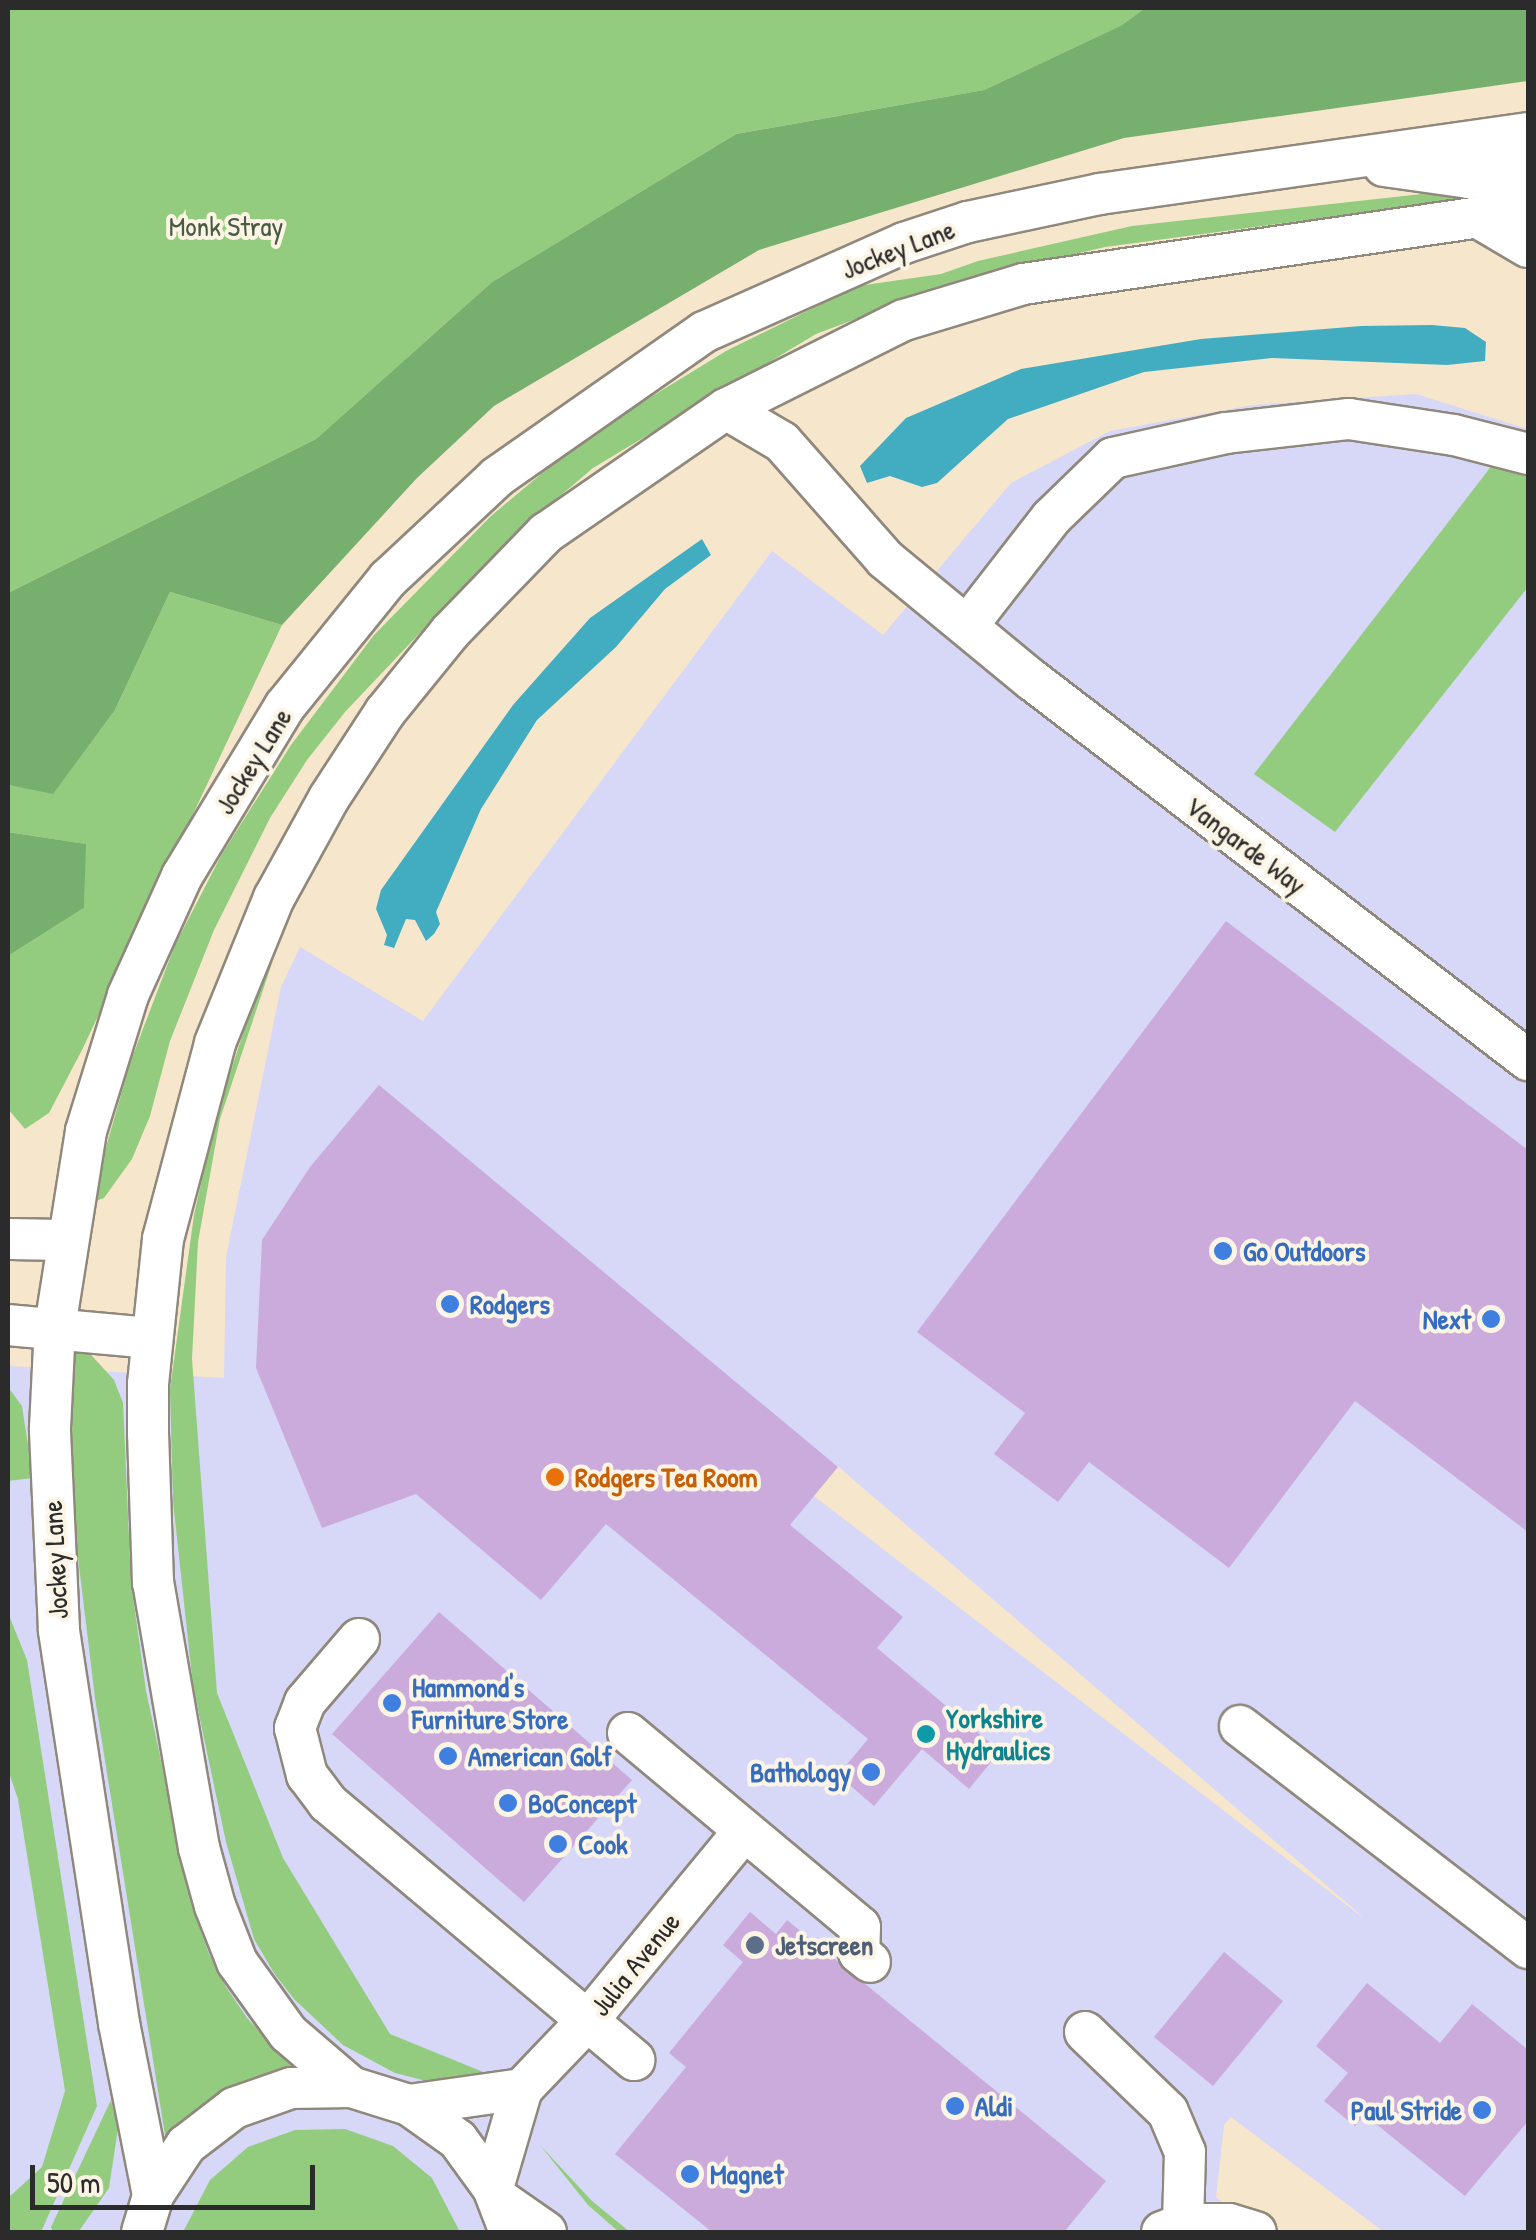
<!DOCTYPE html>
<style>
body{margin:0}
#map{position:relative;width:1536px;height:2240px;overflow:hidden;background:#f6e6cc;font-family:"Patrick Hand",sans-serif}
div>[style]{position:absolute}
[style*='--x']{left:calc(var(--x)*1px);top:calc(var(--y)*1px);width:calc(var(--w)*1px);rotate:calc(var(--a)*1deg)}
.built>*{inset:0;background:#d7d7f8}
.green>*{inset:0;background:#94cc7f}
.forest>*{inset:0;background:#77b06e}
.water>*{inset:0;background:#42adc0}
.building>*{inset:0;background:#cbabdb}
.roads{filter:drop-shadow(2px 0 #90887c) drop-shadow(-2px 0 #90887c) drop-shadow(0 2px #90887c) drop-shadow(0 -2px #90887c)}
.minor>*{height:40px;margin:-20px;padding:0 20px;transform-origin:20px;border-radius:20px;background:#fff}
.dots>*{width:28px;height:28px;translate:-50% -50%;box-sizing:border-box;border:5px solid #fcf5e5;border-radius:50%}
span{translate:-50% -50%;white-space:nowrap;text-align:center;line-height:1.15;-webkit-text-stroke:8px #fcf5e5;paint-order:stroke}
.park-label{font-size:28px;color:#4a5b44}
.street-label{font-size:28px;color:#2b2b2b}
.shop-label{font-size:28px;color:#366cbe;font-weight:700}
.left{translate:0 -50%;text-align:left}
.right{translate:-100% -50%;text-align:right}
.food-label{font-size:28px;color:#c56008;font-weight:700}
.culture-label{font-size:28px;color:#0d838f;font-weight:700}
.service-label{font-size:28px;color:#4e5e75;font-weight:700}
.frame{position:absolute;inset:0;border:10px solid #2b2b2b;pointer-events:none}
.scale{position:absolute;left:30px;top:2165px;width:285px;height:45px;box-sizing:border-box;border:5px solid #2b2b2b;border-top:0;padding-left:12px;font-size:30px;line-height:35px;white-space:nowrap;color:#2b2b2b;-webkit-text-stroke:8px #fcf5e5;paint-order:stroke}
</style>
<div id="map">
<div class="built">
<i style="clip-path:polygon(evenodd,1416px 394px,1528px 429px,1528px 2232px,1384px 2232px,1231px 2117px,1224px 2125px,1216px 2197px,1259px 2232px,8px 2232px,8px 1366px,224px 1378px,226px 1257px,281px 987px,300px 947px,423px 1021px,772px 551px,883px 635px,1011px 483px,1110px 431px,1253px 405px,1416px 394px,834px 1463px,1361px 1915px,1361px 1916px,810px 1493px,834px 1463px)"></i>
</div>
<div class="green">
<i style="clip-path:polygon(8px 8px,1145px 8px,1122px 25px,984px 90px,736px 134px,492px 282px,316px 439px,8px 593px)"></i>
<i style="clip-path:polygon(1458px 190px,1459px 200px,1105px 247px,948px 284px,816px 334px,593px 468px,506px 542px,345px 712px,307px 760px,270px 818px,214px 930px,170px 1041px,150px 1116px,132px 1159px,104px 1198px,96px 1201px,97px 1179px,130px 1063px,175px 945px,222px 854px,291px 745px,374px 635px,491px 516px,584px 438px,726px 351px,858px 286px,941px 274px,978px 261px,1132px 226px)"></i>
<i style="clip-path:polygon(1493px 464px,1528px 477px,1528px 587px,1335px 832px,1254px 774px)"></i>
<i style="clip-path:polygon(170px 592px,282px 625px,83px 1048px,49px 1113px,25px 1129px,8px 1109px,8px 956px,84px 908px,85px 844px,8px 832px,8px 785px,53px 793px,115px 710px)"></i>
<i style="clip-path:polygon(273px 960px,220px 1119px,198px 1242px,192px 1359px,217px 1693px,283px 1858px,390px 2034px,493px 2076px,442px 2085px,395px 2073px,343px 2045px,294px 1999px,274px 1973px,254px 1939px,226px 1842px,193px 1686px,173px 1501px,170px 1389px,194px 1215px,216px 1116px,254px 1000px)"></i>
<i style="clip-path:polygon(83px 1346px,114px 1380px,123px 1403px,131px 1582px,146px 1691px,193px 1908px,209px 1954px,226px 1987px,247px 2018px,296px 2071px,166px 2141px,95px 1698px,76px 1541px,70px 1444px,72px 1347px)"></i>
<i style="clip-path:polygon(8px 1387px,22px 1406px,33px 1478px,8px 1481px)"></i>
<i style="clip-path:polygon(8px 1613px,27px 1660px,97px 2106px,41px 2232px,8px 2232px,8px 2198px,42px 2167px,65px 2091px,18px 1799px,8px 1770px)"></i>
<i style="clip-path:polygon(111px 2100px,118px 2128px,109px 2188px,79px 2231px,53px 2232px,51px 2227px)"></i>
<i style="clip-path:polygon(345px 2129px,393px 2146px,432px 2178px,460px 2232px,183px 2232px,210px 2180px,248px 2147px,295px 2130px)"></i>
<i style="clip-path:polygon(540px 2145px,592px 2201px,630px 2232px,619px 2232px,588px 2205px)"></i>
</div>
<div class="forest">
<i style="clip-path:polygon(1145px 8px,1528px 8px,1528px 81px,1124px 138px,759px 250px,494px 406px,417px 478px,282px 625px,170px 592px,115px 710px,53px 794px,8px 785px,8px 593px,316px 439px,492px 282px,736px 134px,984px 90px,1122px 25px)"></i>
<i style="clip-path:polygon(8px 832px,86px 844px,84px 908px,8px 956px)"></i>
</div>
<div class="water">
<i style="clip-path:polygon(1432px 325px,1465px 328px,1486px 342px,1485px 361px,1447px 365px,1272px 358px,1144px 372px,1008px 419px,937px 483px,922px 487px,890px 476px,867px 483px,860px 466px,906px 418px,1021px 369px,1201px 339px,1361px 326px)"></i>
<i style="clip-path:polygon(702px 539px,711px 555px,665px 589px,616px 647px,537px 720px,481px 809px,436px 912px,440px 924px,434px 934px,426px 941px,415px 920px,406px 919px,394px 948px,384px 945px,387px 935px,376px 909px,381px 890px,513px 705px,590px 618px)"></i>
</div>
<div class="building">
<i style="clip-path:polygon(1226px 921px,1528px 1150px,1528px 1532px,1355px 1401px,1229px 1568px,1089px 1462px,1058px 1502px,994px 1454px,1025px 1413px,917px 1332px)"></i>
<i style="clip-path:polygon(379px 1085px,838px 1467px,790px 1525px,903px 1617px,877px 1648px,1000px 1751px,969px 1789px,922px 1749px,874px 1806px,838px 1775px,868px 1739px,606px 1524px,541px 1600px,416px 1494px,322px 1528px,256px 1368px,262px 1240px,310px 1167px)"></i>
<i style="clip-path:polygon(439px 1612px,632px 1780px,524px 1902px,332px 1734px)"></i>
<i style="clip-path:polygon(750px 1912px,776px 1934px,787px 1920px,1106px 2181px,1064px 2232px,712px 2232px,615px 2154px,686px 2067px,669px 2053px,743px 1962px,723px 1945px)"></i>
<i style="clip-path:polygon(1224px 1952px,1283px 2001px,1213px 2086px,1154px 2037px)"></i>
<i style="clip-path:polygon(1367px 1983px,1440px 2043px,1472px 2004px,1528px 2050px,1528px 2121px,1465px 2196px,1365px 2115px,1355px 2126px,1324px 2101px,1348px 2073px,1316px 2046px)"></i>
</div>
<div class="roads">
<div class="minor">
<i style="--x:1384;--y:166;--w:86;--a:8"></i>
<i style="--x:1469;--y:178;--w:59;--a:-5.8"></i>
<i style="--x:1477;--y:217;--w:59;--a:30.5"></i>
<i style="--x:726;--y:409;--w:65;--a:30.5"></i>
<i style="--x:782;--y:442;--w:156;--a:48.6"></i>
<i style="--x:885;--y:559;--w:190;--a:39.5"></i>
<i style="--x:1032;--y:680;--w:625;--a:37.46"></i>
<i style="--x:967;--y:626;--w:137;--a:-52.1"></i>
<i style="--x:1051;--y:518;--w:86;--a:-44.1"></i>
<i style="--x:1113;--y:458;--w:116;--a:-12.5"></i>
<i style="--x:1226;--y:433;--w:124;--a:-6.5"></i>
<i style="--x:1349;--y:419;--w:106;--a:8.7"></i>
<i style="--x:1454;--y:435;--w:76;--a:14.4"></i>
<i style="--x:8;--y:1239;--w:59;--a:1"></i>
<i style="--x:8;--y:1325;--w:144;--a:5.2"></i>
<i style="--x:359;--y:1639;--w:83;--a:130.6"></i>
<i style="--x:305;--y:1702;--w:28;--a:111"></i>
<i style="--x:295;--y:1728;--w:49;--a:75.7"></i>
<i style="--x:307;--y:1775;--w:35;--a:53"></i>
<i style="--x:328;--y:1803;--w:400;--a:40"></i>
<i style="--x:1240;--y:1726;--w:364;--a:37.6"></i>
<i style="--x:628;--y:1733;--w:302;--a:39.9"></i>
<i style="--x:860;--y:1927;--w:26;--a:92"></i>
<i style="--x:859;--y:1953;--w:14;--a:39"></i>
<i style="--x:1085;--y:2032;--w:115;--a:43.9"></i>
<i style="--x:1168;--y:2112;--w:43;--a:67"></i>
<i style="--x:1185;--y:2152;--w:72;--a:91.6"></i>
<i style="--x:351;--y:2087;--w:83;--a:-139.4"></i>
<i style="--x:288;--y:2033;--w:87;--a:-125.7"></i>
<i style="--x:237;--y:1962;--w:60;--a:-111.4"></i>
<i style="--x:215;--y:1906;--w:60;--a:-105.4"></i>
<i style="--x:199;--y:1848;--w:269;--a:-99.8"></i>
<i style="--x:153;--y:1583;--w:150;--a:-91.9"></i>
<i style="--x:148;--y:1433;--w:49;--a:-90"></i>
<i style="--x:148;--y:1384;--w:146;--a:-84.1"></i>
<i style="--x:163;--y:1239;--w:203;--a:-75.1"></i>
<i style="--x:215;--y:1043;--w:157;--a:-67.9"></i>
<i style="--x:274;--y:898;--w:114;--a:-61.2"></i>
<i style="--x:329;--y:798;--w:103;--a:-56.9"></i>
<i style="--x:385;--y:712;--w:103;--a:-50.9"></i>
<i style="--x:450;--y:632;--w:138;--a:-45.9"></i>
<i style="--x:546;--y:533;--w:219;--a:-34.6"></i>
<i style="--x:726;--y:409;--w:199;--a:-26.6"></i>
<i style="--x:904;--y:320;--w:124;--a:-16.8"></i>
<i style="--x:1023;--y:284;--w:510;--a:-8.34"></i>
<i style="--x:409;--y:2105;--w:114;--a:-8.1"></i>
<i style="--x:522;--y:2089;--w:97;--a:-46.3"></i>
<i style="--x:589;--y:2019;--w:242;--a:-50.5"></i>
<i style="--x:493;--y:2188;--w:103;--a:-73.7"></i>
<i style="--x:153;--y:2195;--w:175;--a:-101.2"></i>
<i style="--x:119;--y:2023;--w:398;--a:-98.7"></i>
<i style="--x:59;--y:1630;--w:202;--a:-92.6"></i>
<i style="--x:50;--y:1428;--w:101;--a:-87.2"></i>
<i style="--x:55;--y:1327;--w:198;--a:-81"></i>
<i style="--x:86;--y:1131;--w:142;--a:-72.8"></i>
<i style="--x:128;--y:995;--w:131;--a:-65.6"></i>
<i style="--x:182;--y:876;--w:199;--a:-58.8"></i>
<i style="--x:285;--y:706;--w:164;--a:-51"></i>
<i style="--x:388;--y:579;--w:149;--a:-43.1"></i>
<i style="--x:497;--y:477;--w:253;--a:-35"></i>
<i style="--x:704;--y:332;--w:219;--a:-24"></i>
<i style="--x:904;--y:243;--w:67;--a:-18.2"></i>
<i style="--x:968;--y:222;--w:135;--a:-12"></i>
<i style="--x:1100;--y:194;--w:432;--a:-8.1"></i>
<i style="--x:500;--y:2200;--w:56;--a:34.8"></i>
<i style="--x:142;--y:2232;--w:39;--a:-73"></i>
<i style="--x:153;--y:2195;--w:60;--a:-56.6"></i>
<i style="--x:186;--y:2145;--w:61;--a:-37.6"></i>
<i style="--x:234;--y:2108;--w:60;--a:-19.3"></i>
<i style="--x:291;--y:2088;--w:60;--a:-1"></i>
<i style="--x:351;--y:2087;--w:61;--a:17.2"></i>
<i style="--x:409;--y:2105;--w:60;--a:35.5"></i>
<i style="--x:458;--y:2140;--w:59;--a:53.9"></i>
<i style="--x:493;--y:2188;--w:47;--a:68.9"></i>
<i style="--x:1162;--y:2232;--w:22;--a:-21"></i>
<i style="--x:1183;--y:2224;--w:46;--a:0"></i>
<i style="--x:1229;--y:2224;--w:28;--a:17"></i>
</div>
</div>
<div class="dots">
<i style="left:1223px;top:1251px;background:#3f7fe0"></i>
<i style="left:450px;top:1304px;background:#3f7fe0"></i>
<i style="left:1491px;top:1319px;background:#3f7fe0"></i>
<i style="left:555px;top:1477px;background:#e8710a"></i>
<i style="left:392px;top:1703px;background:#3f7fe0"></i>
<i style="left:926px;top:1734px;background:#0f9aa8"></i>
<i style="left:448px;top:1756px;background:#3f7fe0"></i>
<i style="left:871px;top:1772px;background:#3f7fe0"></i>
<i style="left:508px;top:1803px;background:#3f7fe0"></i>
<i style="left:558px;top:1844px;background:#3f7fe0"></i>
<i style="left:755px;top:1945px;background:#5c6f8a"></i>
<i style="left:955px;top:2106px;background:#3f7fe0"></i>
<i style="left:1482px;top:2110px;background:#3f7fe0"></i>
<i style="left:690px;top:2174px;background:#3f7fe0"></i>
</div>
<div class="park-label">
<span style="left:226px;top:226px">Monk Stray</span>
</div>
<div class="street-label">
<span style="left:898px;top:249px;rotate:-21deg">Jockey Lane</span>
<span style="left:253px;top:761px;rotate:-58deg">Jockey Lane</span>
<span style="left:1246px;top:845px;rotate:37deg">Vangarde Way</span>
<span style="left:55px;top:1560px;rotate:-93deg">Jockey Lane</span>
<span style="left:635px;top:1964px;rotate:-51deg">Julia Avenue</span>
</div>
<div class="shop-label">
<span class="left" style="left:1243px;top:1251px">Go Outdoors</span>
<span class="left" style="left:470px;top:1304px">Rodgers</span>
<span class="right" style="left:1471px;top:1319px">Next</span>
<span class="left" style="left:412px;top:1703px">Hammond's<br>Furniture Store</span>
<span class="left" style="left:468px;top:1756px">American Golf</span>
<span class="right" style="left:851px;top:1772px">Bathology</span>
<span class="left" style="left:528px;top:1803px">BoConcept</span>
<span class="left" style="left:578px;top:1844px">Cook</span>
<span class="left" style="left:975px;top:2106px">Aldi</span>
<span class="right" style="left:1462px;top:2110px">Paul Stride</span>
<span class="left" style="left:710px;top:2174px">Magnet</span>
</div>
<div class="food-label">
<span class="left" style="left:575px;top:1477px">Rodgers Tea Room</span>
</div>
<div class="culture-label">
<span class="left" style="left:946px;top:1734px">Yorkshire<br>Hydraulics</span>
</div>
<div class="service-label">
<span class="left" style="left:775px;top:1945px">Jetscreen</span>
</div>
<div class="frame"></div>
<div class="scale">50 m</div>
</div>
